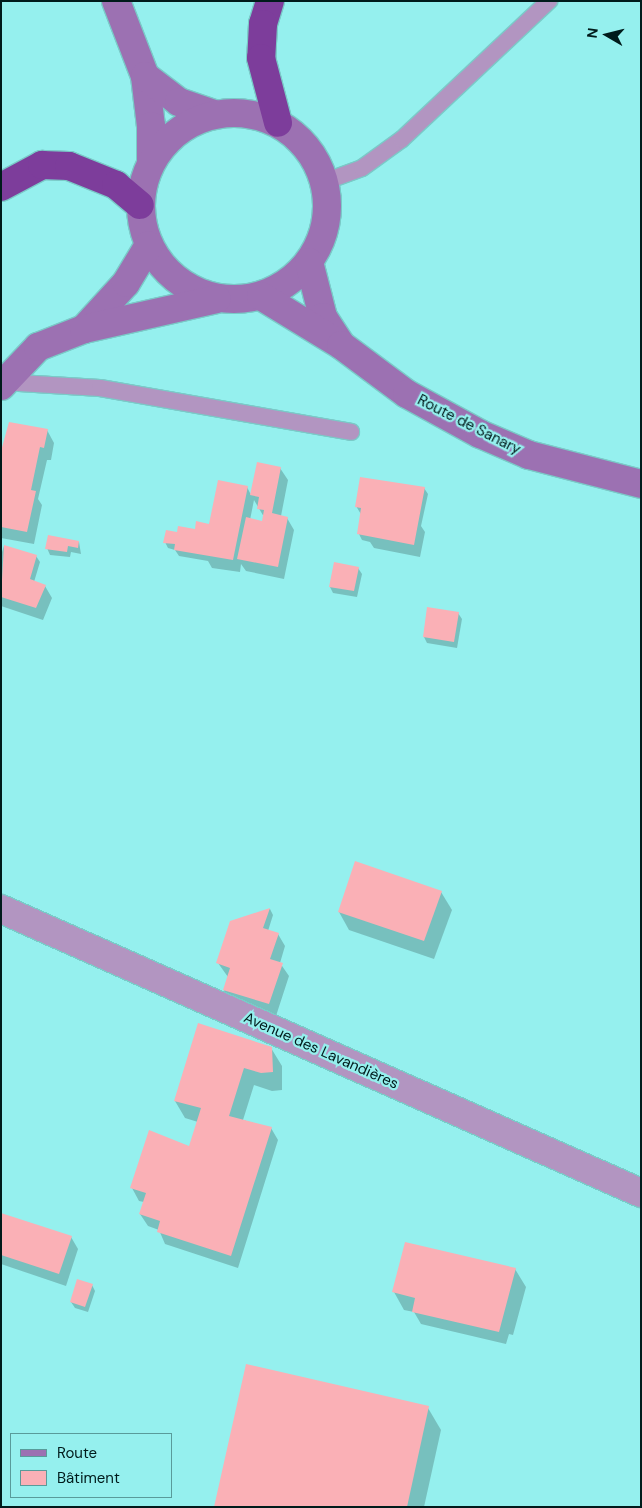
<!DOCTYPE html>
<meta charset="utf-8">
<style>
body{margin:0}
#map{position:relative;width:642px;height:1508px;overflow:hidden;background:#95f0ee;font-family:"DM Sans",sans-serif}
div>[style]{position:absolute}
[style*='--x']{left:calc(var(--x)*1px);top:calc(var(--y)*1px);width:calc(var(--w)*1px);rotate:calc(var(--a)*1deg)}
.shadow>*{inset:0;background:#0003}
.building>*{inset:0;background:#fab0b6}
.roads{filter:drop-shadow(1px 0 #7acac8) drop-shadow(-1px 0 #7acac8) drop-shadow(0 1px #7acac8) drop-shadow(0 -1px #7acac8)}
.service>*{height:16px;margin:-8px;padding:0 8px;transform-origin:8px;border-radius:8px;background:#b295c1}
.minor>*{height:28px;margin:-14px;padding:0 14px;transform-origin:14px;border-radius:14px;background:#b295c1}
.secondary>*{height:28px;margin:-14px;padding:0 14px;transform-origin:14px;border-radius:14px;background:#9c71b2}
.secondary>.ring{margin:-14px;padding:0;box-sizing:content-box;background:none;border:28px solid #9c71b2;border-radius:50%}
.motorway>*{height:28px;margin:-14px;padding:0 14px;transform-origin:14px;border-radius:14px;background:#7d3d9b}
span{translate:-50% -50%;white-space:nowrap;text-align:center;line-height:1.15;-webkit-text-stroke:4.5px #95f0ee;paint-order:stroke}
.street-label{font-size:15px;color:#001b1b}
.frame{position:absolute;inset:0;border:2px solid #001b1b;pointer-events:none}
.legend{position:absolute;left:10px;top:1433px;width:162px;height:65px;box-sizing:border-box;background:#95f0ee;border:1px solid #599b9a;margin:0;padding:6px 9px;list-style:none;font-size:15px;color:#001b1b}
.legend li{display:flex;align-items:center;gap:10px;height:25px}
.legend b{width:25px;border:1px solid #599b9a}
.north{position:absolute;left:582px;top:10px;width:50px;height:50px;-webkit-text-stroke:4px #95f0ee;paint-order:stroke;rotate:278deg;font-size:14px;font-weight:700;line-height:20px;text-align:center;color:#001b1b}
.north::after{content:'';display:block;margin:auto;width:18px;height:22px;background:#001b1b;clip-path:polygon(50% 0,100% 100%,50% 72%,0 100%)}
</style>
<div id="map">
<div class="shadow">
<i style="clip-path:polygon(47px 430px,54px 443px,51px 460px,47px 460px,38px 499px,42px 505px,34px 544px,1px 538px,1px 463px)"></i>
<i style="clip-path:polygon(evenodd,280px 468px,288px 480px,281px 516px,287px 518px,294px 530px,284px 579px,246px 571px,241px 564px,240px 572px,212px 568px,208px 561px,179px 556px,175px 550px,168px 548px,165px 542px,178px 534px,208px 525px,247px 487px,251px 495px,280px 468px,254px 500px,264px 517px,263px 522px,250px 520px,254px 500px)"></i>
<i style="clip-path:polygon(424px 488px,428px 494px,421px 526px,425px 532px,420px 557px,374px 548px,370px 542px,362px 540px,359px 534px,362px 516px,356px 506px)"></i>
<i style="clip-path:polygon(79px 542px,81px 554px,71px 552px,70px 557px,50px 555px,47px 548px)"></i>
<i style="clip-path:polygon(4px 546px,36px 556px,40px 562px,34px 582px,45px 586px,52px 598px,43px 620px,1px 606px,1px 555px)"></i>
<i style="clip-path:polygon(358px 568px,362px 574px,357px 597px,333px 593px,330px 587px)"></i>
<i style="clip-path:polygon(458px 613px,462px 619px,457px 648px,427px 643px,424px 637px)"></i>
<i style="clip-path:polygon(441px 892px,452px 910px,434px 959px,349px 930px,339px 912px)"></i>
<i style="clip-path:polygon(270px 909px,273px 915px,268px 931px,278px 934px,285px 946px,280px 963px,289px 976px,276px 1016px,231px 1002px,224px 990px,228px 977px,218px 963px,231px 922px)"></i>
<i style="clip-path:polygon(271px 1048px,282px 1066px,282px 1090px,272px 1091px,254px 1085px,243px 1120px,271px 1128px,278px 1140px,238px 1268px,165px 1244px,159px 1230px,148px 1226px,140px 1214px,144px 1202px,139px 1201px,132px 1188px,150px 1132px,192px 1148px,198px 1122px,185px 1118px,175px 1101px)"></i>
<i style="clip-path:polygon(1px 1215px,71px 1237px,78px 1249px,66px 1286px,1px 1264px)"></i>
<i style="clip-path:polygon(515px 1269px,526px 1287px,513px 1335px,509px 1334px,506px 1344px,421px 1324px,414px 1312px,404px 1310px,394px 1292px)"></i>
<i style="clip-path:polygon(92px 1285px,95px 1291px,88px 1312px,75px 1308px,71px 1302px)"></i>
<i style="clip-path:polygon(428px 1408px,441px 1430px,424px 1507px,216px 1507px)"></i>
</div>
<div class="building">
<i style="clip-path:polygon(9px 422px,48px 429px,44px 448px,40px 447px,31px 490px,36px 491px,27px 532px,1px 527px,1px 451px)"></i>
<i style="clip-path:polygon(257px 462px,281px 467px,272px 513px,288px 517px,278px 567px,237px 559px,246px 517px,262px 521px,264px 510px,257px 509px,259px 497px,250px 495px)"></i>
<i style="clip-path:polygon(360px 477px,425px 487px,414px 545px,357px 534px,361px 508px,355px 507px)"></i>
<i style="clip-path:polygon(218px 480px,248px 486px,233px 560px,174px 550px,175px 544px,163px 543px,166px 530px,177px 532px,178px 526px,195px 529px,196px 521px,209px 524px)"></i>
<i style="clip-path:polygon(48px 535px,79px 541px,78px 548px,68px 546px,67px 552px,45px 549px)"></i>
<i style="clip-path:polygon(4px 545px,37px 555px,30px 579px,46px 585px,36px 608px,1px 597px)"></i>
<i style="clip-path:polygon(334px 562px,359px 567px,354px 591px,329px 587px)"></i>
<i style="clip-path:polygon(427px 607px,459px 612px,454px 642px,423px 637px)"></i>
<i style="clip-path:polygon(355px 861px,442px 891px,424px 941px,338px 912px)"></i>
<i style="clip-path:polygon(270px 908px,263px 928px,279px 933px,270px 959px,283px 963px,269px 1004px,223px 990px,230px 968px,216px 963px,230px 921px)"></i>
<i style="clip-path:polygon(198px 1023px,272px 1047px,273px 1072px,261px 1073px,244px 1068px,229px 1116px,272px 1127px,231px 1256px,157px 1232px,160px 1221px,139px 1214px,146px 1193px,130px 1188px,149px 1130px,189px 1146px,201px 1108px,174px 1101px)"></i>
<i style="clip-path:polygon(1px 1213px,72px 1236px,59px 1274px,1px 1255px)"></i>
<i style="clip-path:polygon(405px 1242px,516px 1268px,499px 1332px,412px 1312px,415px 1298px,392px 1292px)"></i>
<i style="clip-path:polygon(77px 1279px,93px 1284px,85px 1307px,70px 1302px)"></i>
<i style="clip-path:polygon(246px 1364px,429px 1406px,407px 1507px,214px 1507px)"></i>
</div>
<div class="roads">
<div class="service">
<i style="--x:324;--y:182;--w:40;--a:-20.2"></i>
<i style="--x:362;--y:168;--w:49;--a:-35.9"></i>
<i style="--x:402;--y:139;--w:202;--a:-43.2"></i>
<i style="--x:3;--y:382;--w:97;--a:3.5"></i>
<i style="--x:100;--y:388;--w:255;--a:9.9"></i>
</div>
<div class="minor">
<i style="--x:1;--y:909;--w:700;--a:23.93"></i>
</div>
<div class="secondary">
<i style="--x:116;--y:1;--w:80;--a:68.9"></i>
<i style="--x:145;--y:76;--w:50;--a:83.2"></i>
<i style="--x:151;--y:126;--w:36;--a:90"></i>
<i style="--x:145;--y:76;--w:43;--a:37.4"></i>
<i style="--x:179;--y:102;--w:37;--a:19"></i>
<i class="ring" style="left:141px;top:113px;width:158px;height:158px"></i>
<i style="--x:309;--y:262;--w:57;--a:75.7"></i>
<i style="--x:323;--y:317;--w:30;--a:57"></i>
<i style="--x:261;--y:296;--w:94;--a:31.5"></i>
<i style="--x:341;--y:345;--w:82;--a:36.6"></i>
<i style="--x:407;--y:394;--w:83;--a:28.7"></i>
<i style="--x:480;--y:434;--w:53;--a:23.2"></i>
<i style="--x:529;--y:455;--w:116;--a:14.5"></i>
<i style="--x:84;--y:329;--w:62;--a:-47.6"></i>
<i style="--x:126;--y:283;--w:44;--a:-58.8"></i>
<i style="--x:1;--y:386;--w:54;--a:-46.5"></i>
<i style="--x:38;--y:347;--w:49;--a:-21.4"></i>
<i style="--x:84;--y:329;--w:136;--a:-12.7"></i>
</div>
<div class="motorway">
<i style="--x:270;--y:1;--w:24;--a:107"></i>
<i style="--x:263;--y:24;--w:34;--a:93"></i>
<i style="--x:261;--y:58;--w:67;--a:75.3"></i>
<i style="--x:1;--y:187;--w:47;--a:-28.2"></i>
<i style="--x:42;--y:165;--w:27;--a:2"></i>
<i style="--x:69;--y:166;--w:51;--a:22"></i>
<i style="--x:116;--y:185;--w:31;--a:40"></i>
</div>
</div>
<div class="street-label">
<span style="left:469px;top:425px;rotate:27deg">Route de Sanary</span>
<span style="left:321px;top:1051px;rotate:24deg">Avenue des Lavandières</span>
</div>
<div class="frame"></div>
<ul class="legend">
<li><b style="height:6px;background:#9c71b2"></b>Route</li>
<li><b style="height:14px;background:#fab0b6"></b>Bâtiment</li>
</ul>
<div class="north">N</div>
</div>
